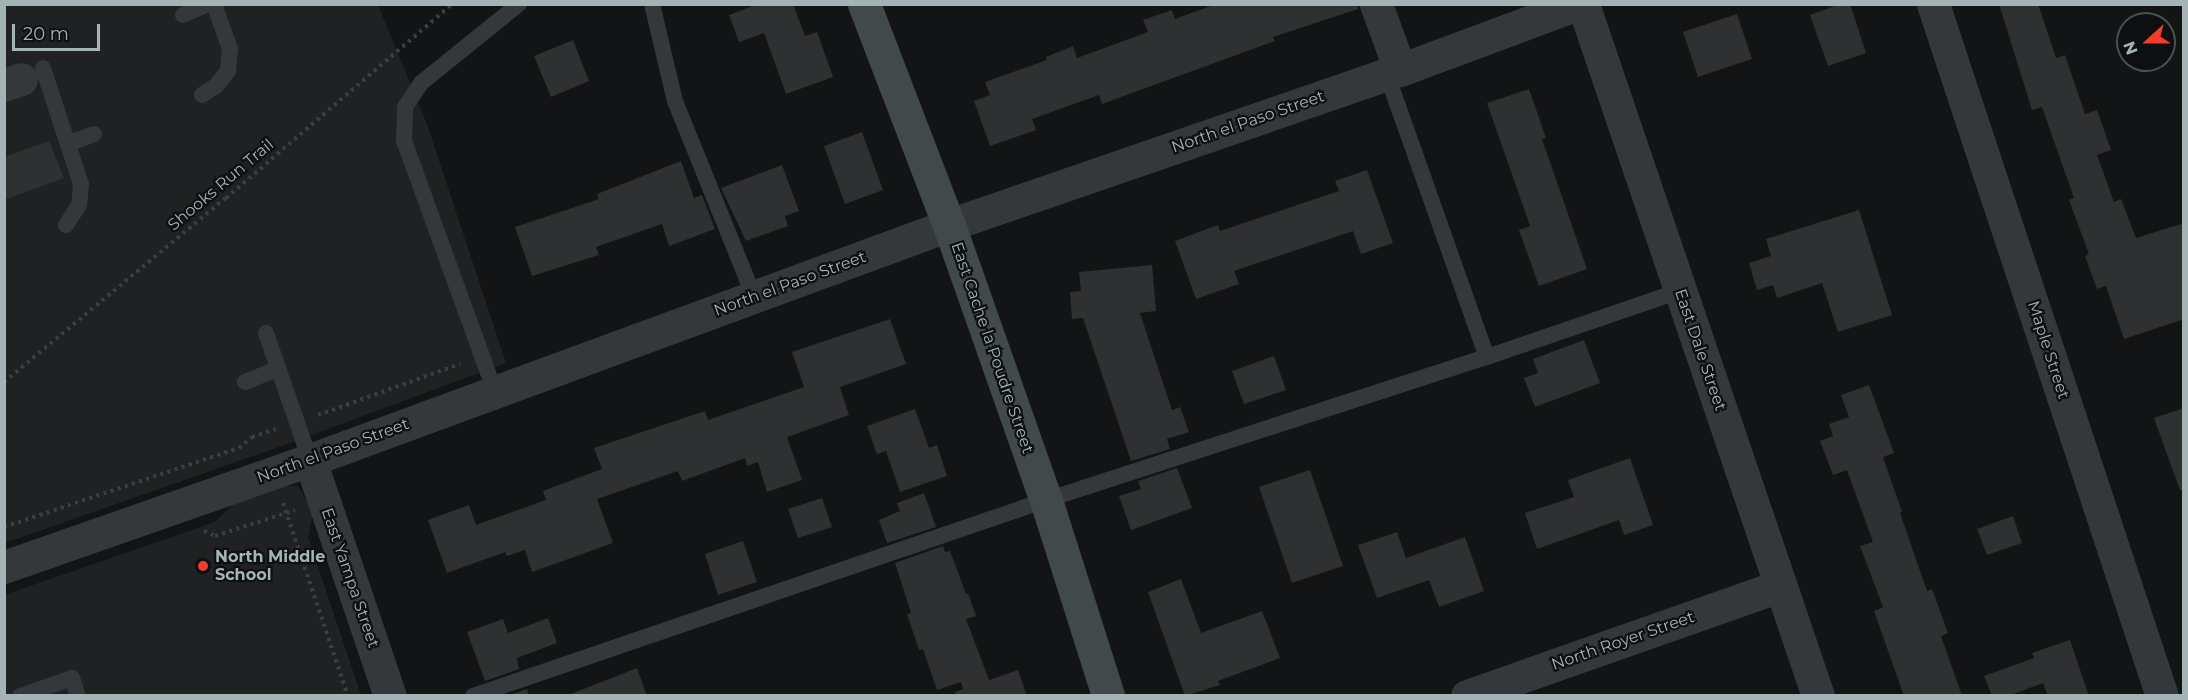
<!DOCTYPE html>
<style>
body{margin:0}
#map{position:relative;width:2188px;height:700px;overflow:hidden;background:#131415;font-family:Montserrat,sans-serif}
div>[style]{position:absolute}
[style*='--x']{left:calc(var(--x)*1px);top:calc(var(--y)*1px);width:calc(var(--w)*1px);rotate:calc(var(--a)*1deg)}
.built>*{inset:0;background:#1f2122}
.building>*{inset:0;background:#2e3031}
.path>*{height:4px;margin-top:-2px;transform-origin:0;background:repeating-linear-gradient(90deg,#3a4041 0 3px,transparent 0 7.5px)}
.lane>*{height:16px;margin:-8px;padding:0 8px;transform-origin:8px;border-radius:8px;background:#34383a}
.street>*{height:33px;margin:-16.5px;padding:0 16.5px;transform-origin:16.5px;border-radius:16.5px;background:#34383a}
.secondary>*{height:33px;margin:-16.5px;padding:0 16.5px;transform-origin:16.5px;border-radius:16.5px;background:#42494a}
.dots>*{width:16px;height:16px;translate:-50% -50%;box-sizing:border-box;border:3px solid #0e0f10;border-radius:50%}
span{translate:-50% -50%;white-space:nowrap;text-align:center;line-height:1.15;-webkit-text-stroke:4.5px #0e0f10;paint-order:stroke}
.street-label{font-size:16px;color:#a4b4b6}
.poi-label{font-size:16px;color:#a4b4b6;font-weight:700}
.left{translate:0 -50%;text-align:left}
.frame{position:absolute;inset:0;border:6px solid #a4b4b6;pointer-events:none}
.north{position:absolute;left:2116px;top:12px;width:60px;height:60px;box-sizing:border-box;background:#0e0f10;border:2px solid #4a5152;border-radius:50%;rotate:249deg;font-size:16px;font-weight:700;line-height:24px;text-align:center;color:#a4b4b6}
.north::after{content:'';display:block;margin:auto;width:21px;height:27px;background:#f43c2c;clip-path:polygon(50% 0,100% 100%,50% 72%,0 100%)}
.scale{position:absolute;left:12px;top:24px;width:88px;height:27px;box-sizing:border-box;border:3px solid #a4b4b6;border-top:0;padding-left:8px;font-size:18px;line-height:21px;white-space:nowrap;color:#a4b4b6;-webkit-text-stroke:4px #0e0f10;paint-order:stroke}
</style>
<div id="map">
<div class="built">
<i style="clip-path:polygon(4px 5px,378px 5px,427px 124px,506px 363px,290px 443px,5px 543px)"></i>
<i style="clip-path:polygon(283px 486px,298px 486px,313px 513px,308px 537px,361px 695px,5px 695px,4px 595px,215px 522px,235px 503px)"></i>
</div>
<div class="building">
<i style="clip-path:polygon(758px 4px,793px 4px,805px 36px,817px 32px,833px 77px,786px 94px,764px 33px,739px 42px,729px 15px)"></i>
<i style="clip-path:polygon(1216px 4px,1358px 4px,1358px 9px,1273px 37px,1275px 41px,1102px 104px,1099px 95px,1032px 119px,1036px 130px,990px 146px,974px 101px,990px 95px,985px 82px,1047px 60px,1046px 57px,1073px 46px,1077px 58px,1148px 32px,1143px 20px,1172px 10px,1175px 19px)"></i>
<i style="clip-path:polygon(1840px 4px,1850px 4px,1866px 53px,1828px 66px,1810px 15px)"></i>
<i style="clip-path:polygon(1999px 4px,2038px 4px,2056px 58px,2065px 55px,2085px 114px,2097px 110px,2111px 150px,2097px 155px,2114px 202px,2121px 199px,2136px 238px,2184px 223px,2184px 319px,2124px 339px,2106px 286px,2097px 289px,2085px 256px,2089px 254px,2069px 200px,2074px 198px,2042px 107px,2032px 110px)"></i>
<i style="clip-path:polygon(1737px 14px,1752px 59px,1698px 77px,1683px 32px)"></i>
<i style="clip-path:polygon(573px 40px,589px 81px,551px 97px,534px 56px)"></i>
<i style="clip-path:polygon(1529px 89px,1546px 138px,1542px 139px,1587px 269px,1539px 286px,1519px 230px,1530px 226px,1487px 103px)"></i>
<i style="clip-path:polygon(862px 132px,883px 190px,845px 204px,824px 146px)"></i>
<i style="clip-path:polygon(49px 141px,64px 178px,4px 200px,4px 157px)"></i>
<i style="clip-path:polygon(681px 161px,694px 198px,702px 195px,715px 229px,669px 246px,662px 224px,596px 247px,599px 255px,532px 276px,515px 227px,599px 199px,597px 194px)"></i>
<i style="clip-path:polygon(782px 165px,799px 211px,785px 216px,788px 226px,746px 241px,721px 188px)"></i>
<i style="clip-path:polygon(1367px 170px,1393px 243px,1361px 254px,1353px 231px,1234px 271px,1239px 284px,1196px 299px,1175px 241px,1218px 225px,1220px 231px,1339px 191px,1335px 181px)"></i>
<i style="clip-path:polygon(1859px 210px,1892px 315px,1838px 332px,1822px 283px,1777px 298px,1773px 285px,1757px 290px,1749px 263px,1771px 256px,1766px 239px)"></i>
<i style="clip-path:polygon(1152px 265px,1156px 311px,1140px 313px,1172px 410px,1180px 407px,1189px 432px,1167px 439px,1170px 449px,1131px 461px,1083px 318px,1072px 319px,1070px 292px,1081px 291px,1079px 272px)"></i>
<i style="clip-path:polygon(890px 319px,906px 364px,840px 387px,849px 415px,787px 437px,802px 480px,767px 492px,758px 462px,747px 466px,745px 458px,682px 481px,678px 471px,597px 499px,613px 543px,532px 572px,525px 550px,507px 556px,505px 552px,447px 573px,428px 520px,469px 505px,476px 525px,546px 500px,543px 491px,602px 469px,594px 448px,705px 411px,708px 420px,804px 387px,792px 352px)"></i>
<i style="clip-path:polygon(1584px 340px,1600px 383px,1535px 407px,1524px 378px,1538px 373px,1533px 359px)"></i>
<i style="clip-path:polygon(1274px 356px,1286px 390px,1244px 404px,1232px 371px)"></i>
<i style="clip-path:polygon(1869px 385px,1894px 453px,1883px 457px,1902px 512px,1900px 513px,1927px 591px,1932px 589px,1948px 633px,1941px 636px,1962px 696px,1904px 696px,1874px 611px,1883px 607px,1860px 546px,1873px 542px,1847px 470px,1833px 475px,1820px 441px,1833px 436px,1829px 424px,1849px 417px,1841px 395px)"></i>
<i style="clip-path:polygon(2184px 408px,2184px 490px,2180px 490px,2154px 418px)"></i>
<i style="clip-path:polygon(915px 409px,929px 448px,937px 445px,947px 476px,900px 492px,886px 451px,877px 454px,867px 426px)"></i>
<i style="clip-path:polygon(1630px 458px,1653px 525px,1624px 535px,1619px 520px,1537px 549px,1525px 513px,1574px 497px,1568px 480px)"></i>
<i style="clip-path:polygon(1177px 468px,1192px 508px,1131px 530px,1119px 496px,1141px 489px,1138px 481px)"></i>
<i style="clip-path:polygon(1310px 470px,1343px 566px,1292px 583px,1259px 487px)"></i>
<i style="clip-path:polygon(924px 493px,936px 527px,887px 543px,879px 520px,900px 511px,897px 503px)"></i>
<i style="clip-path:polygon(822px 498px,832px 527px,798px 538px,788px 509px)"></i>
<i style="clip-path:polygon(2013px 516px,2022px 543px,1987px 555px,1977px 529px)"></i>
<i style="clip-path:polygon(1397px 532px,1406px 558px,1465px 537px,1484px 591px,1439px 607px,1429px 580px,1377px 598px,1358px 545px)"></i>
<i style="clip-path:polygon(743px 541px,757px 582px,718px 595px,705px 554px)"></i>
<i style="clip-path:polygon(943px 546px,945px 552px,950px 551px,966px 594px,968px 593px,976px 616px,966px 619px,989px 680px,1018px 670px,1027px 696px,956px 696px,955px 692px,963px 689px,961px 682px,937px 690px,923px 649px,919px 650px,907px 614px,911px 613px,895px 563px)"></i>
<i style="clip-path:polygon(1181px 579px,1201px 633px,1262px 611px,1280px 658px,1218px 681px,1220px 685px,1185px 696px,1148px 592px)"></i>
<i style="clip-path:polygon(548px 618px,557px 643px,517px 658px,519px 669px,485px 681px,467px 632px,503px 619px,508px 633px)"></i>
<i style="clip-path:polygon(2070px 640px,2089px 696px,2048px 696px,2043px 683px,2008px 696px,1992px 696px,1984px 676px,2034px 658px,2032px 653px)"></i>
<i style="clip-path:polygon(637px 668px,647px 696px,571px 696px,571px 694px)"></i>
<i style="clip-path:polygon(527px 689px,529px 696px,507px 696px)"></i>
</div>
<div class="path">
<i style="--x:4;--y:382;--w:288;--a:-39.7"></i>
<i style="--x:226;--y:198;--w:298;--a:-40.6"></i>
<i style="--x:318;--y:415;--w:151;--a:-19.8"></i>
<i style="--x:283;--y:503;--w:204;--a:71.4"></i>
<i style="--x:4;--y:527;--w:248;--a:-18.6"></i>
<i style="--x:239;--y:448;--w:17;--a:-40"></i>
<i style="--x:252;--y:437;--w:25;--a:-18"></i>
<i style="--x:204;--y:531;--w:12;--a:24"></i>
<i style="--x:215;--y:536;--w:84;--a:-18"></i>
</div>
<div class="lane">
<i style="--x:652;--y:4;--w:100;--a:76.7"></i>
<i style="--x:675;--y:101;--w:211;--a:68"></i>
<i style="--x:183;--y:15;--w:27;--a:-24"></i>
<i style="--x:43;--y:68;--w:122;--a:71.9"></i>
<i style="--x:81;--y:184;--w:21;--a:95"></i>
<i style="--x:79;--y:205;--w:24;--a:123"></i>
<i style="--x:1387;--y:75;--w:299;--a:70.5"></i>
<i style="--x:202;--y:95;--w:17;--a:-33"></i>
<i style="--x:216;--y:86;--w:19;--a:-51"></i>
<i style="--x:228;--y:71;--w:22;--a:-85"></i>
<i style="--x:230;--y:49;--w:48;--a:-109.6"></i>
<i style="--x:68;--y:144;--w:28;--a:-21"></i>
<i style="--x:266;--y:333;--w:134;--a:70.9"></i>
<i style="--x:245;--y:382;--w:35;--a:-22"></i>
<i style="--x:495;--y:392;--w:268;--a:-109.9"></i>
<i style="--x:404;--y:140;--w:33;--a:-88"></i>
<i style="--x:405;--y:107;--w:29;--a:-56"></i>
<i style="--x:421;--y:83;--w:126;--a:-38.9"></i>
<i style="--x:20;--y:696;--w:55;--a:-19.1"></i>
<i style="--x:72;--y:678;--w:19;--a:72"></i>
<i style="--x:473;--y:696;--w:606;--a:-18.88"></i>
<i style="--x:1046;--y:500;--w:464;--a:-18"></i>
<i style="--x:1487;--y:357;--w:204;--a:-18.9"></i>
</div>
<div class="street">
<i style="--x:1376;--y:4;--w:70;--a:70"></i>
<i style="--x:1583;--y:4;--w:731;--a:71.24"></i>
<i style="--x:1933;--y:4;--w:729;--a:71.69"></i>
<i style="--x:4;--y:85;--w:18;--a:-19"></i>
<i style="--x:310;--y:460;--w:249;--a:71.3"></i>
<i style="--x:4;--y:567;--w:324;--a:-19.3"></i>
<i style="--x:310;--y:460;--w:681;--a:-20.19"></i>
<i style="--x:949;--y:225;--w:477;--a:-19"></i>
<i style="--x:1400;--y:70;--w:189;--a:-20.4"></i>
<i style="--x:1467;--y:696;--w:332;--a:-19.4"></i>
</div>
<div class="secondary">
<i style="--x:864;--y:4;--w:237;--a:69"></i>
<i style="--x:949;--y:225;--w:292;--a:70.6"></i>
<i style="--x:1046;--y:500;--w:206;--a:72.4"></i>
</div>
<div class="dots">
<i style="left:203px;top:566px;background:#f43c2c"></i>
</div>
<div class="street-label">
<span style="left:1248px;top:122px;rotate:-19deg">North el Paso Street</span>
<span style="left:221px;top:185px;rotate:-40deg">Shooks Run Trail</span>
<span style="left:790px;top:284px;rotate:-20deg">North el Paso Street</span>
<span style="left:992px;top:348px;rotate:71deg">East Cache la Poudre Street</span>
<span style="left:1700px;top:350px;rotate:71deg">East Dale Street</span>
<span style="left:2048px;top:350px;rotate:72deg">Maple Street</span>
<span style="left:333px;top:451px;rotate:-20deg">North el Paso Street</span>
<span style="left:350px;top:578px;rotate:71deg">East Yampa Street</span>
<span style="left:1623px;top:641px;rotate:-19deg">North Royer Street</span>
</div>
<div class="poi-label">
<span class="left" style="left:215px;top:566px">North Middle<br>School</span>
</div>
<div class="frame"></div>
<div class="north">N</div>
<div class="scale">20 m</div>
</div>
